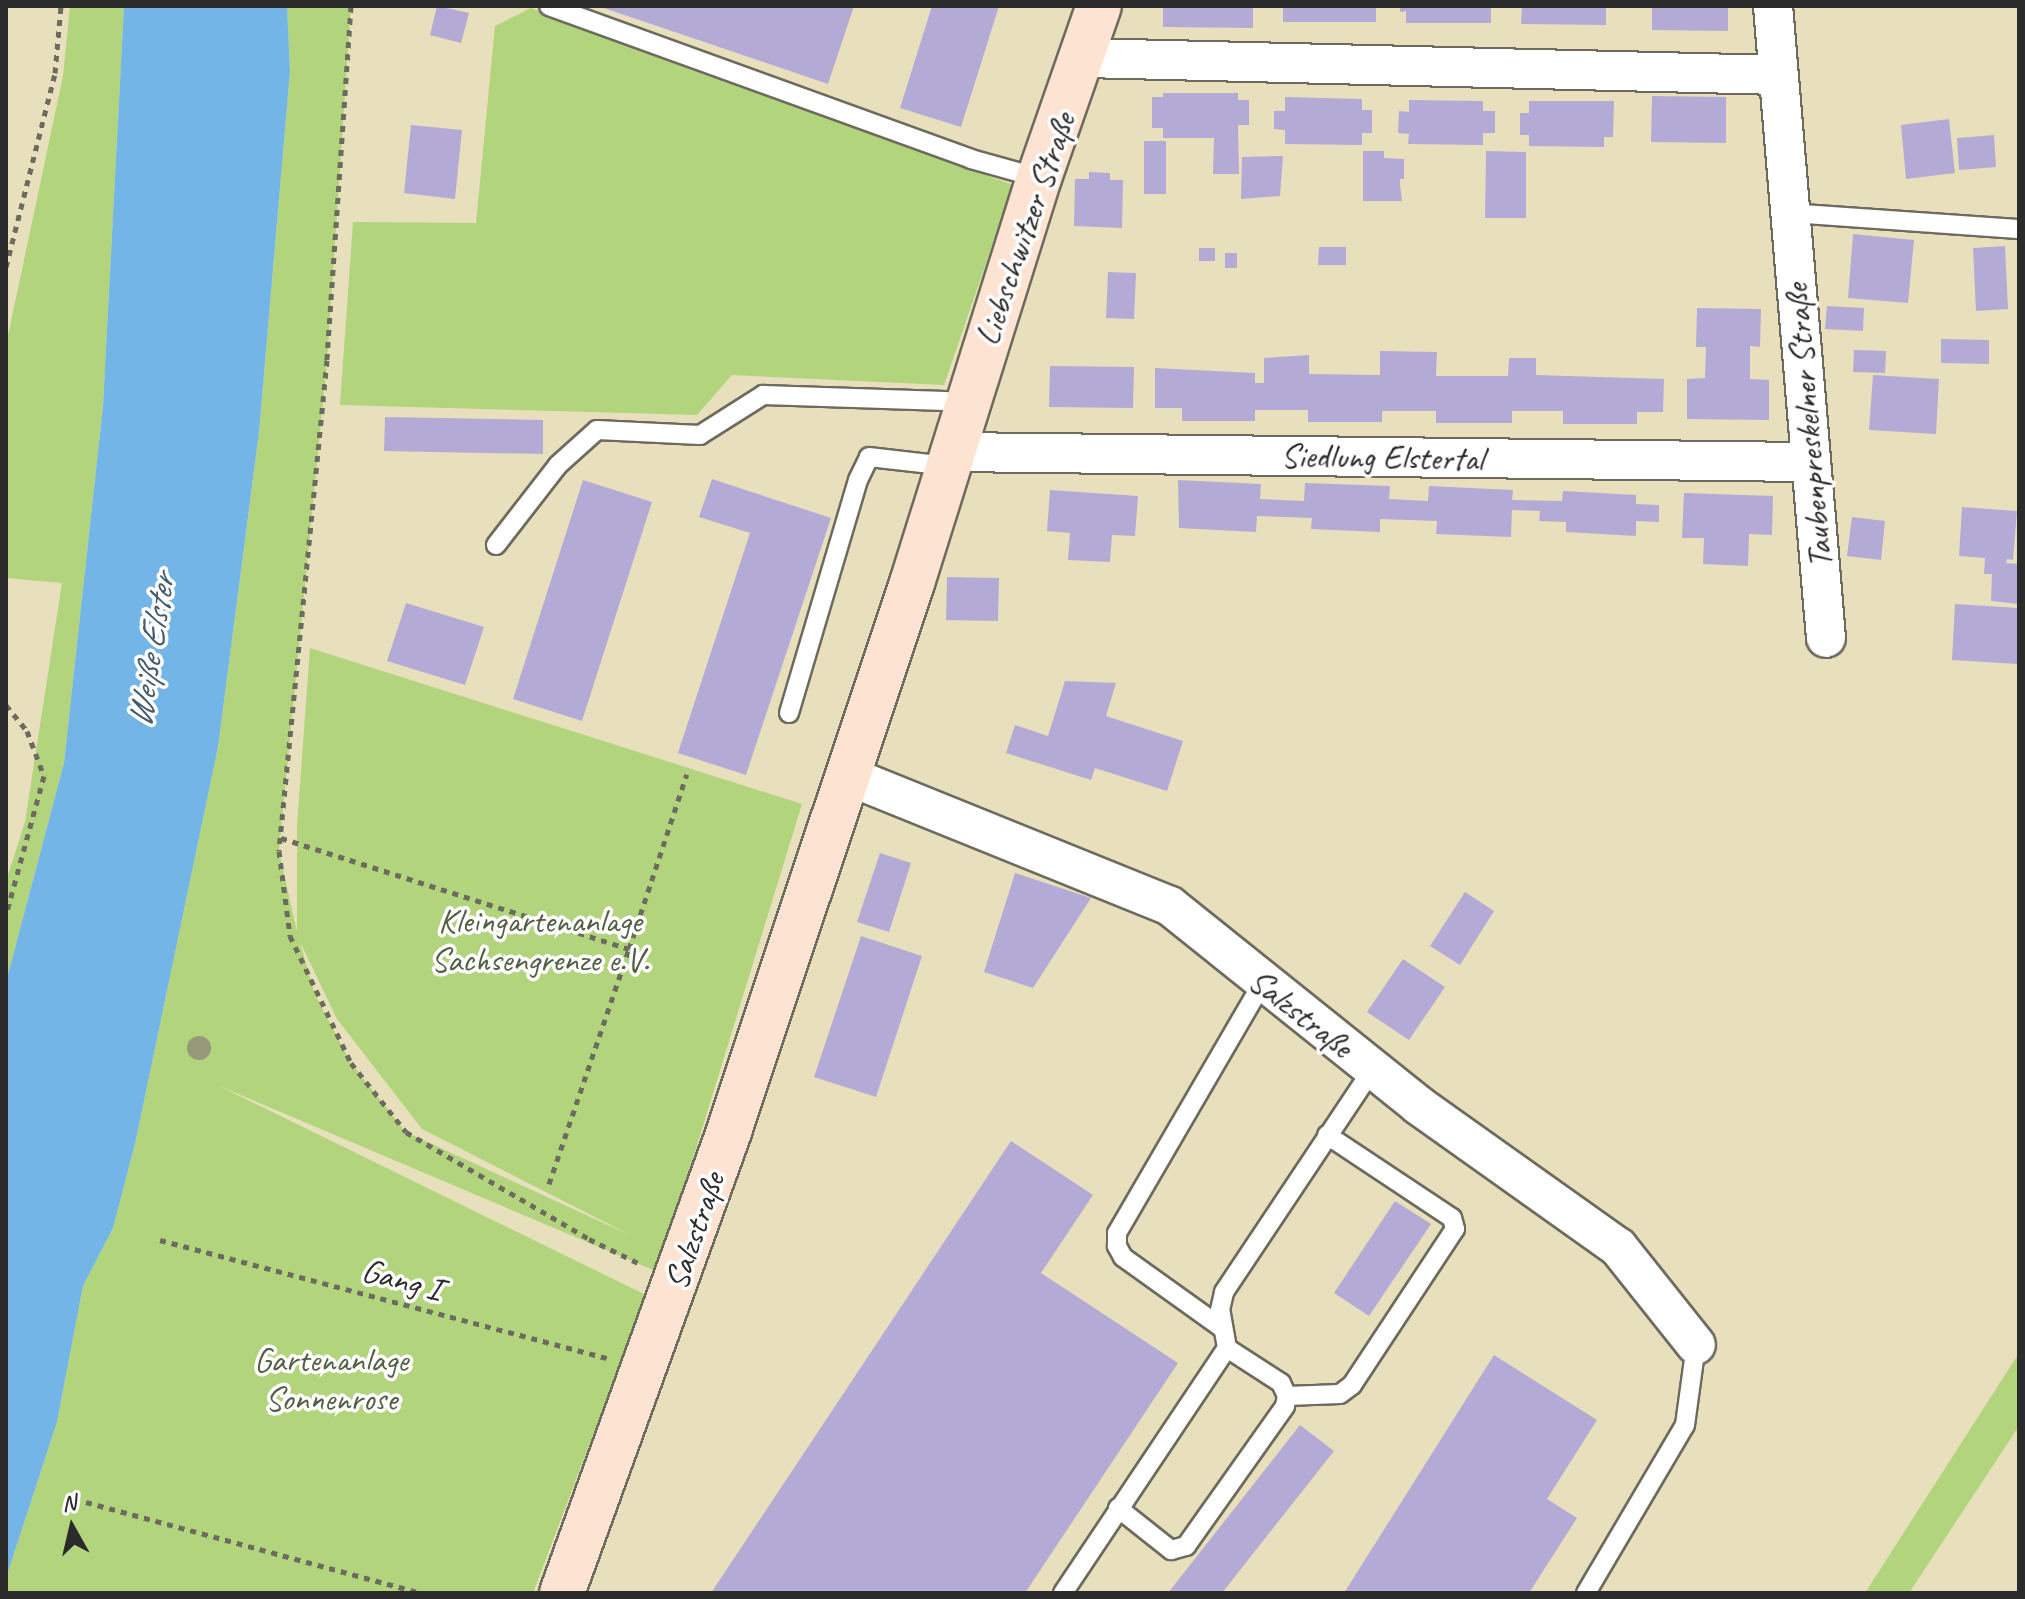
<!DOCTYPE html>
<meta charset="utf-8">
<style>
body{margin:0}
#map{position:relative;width:2025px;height:1599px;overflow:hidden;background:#e8e0bc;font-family:Caveat,sans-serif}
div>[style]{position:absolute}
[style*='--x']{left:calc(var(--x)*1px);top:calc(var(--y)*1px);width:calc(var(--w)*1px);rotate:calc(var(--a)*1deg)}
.green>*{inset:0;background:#b1d47d}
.water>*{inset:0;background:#74b5e8}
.building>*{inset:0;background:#b3abd5}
.path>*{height:5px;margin-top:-2.5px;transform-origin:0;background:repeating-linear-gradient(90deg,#6d6a5e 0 6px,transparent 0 12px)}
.roads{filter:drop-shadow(2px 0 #6d6a5e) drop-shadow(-2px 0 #6d6a5e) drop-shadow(0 2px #6d6a5e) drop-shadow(0 -2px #6d6a5e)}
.lane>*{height:18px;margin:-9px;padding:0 9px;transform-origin:9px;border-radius:9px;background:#fff}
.street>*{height:38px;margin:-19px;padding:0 19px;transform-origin:19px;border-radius:19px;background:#fff}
.secondary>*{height:44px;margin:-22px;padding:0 22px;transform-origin:22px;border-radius:22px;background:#fde3d1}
.trees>*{width:24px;height:24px;margin:-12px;border-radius:50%;background:#96987a}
span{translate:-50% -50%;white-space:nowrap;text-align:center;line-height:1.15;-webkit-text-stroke:7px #fff;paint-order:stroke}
.street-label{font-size:34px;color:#2b2b2b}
.park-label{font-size:34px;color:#535e44}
.water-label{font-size:36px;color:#455b6d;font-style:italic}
.frame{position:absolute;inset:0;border:8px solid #2b2b2b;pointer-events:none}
.north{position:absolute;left:32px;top:1487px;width:80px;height:80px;-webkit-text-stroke:6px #fff;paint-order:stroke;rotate:352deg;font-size:22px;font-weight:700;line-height:32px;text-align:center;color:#2b2b2b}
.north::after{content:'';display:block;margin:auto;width:28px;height:36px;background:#2b2b2b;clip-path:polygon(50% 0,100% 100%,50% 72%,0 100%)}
</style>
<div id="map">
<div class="green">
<i style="clip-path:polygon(70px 6px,124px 6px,103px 406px,64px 763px,6px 982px,6px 881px,25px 822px,62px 583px,6px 578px,6px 345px,63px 76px)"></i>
<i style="clip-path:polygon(evenodd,287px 6px,351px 6px,327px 362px,279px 851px,297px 932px,297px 825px,310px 648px,802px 804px,658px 1272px,217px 1085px,646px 1295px,533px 1593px,6px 1593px,6px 1578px,57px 1422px,83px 1286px,113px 1228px,135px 1144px,218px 747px,259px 432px,290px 71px,287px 6px,300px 942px,337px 1019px,422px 1129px,634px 1237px,406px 1132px,351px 1063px,315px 995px,300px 942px)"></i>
<i style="clip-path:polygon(531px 8px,1013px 185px,944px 385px,732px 375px,697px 415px,340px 405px,353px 222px,476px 223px,495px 26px)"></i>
<i style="clip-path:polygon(2019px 1353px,2019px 1426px,1909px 1593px,1865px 1593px)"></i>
</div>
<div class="water">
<i style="clip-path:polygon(124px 6px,287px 6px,290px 71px,259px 432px,218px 747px,135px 1144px,113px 1228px,83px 1286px,57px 1422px,6px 1578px,6px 982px,64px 763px,103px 406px)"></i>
</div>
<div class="building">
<i style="clip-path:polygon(437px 6px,469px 13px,461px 43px,430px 35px)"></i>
<i style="clip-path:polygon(598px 6px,854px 6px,828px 84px)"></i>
<i style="clip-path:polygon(932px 6px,999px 6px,961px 127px,900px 108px)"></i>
<i style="clip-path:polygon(1163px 6px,1253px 6px,1253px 28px,1163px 27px)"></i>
<i style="clip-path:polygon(1283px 6px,1376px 6px,1376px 22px,1283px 22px)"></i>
<i style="clip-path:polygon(1400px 6px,1491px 6px,1491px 23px,1406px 23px,1406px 11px,1400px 12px)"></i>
<i style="clip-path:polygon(1522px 6px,1606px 6px,1606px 25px,1521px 24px)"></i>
<i style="clip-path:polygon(1652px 6px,1728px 6px,1728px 31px,1652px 30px)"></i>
<i style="clip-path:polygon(1163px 93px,1238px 93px,1238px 100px,1249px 100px,1249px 125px,1238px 125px,1239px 174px,1213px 174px,1214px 138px,1163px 138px,1163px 128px,1152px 128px,1152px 97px,1163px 97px)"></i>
<i style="clip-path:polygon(1652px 96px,1726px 97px,1726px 143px,1651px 142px)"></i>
<i style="clip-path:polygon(1285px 97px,1362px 99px,1362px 110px,1372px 110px,1372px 133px,1362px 133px,1362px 145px,1285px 144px,1285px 130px,1274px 129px,1274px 111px,1285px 111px)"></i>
<i style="clip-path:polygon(1409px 100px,1483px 101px,1483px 111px,1495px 111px,1495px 133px,1483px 133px,1483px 145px,1408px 144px,1409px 134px,1398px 133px,1399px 111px,1409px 112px)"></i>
<i style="clip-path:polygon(1529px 101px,1614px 101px,1613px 137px,1604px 137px,1604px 147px,1529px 146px,1529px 135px,1520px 135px,1520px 113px,1529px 113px)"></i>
<i style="clip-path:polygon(1949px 119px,1955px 173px,1906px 179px,1901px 125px)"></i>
<i style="clip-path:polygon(411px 125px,462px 130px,455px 199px,404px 193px)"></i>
<i style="clip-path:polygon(1994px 135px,1996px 167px,1959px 170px,1957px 138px)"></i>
<i style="clip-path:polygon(1144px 141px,1166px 141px,1166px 194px,1144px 194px)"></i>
<i style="clip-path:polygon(1363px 151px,1384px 151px,1384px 158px,1404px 159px,1404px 179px,1400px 179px,1400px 184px,1402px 201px,1363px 201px)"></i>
<i style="clip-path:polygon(1486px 151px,1526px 152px,1526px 218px,1485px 218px)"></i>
<i style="clip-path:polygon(1283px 156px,1280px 196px,1241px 199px,1242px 157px)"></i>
<i style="clip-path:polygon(1089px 172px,1110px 173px,1110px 180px,1123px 180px,1122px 228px,1074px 226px,1075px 179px,1089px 179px)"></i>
<i style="clip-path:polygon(1853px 234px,1914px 240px,1908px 303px,1848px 298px)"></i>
<i style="clip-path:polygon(2005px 246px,2008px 309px,1976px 311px,1973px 248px)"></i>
<i style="clip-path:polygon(1319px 247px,1346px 247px,1346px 265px,1318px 265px)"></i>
<i style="clip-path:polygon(1199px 248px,1215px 248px,1215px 261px,1199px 261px)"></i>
<i style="clip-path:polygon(1225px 253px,1237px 253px,1237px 268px,1225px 268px)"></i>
<i style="clip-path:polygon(1108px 272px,1136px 273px,1134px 319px,1106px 318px)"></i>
<i style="clip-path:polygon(1827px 306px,1864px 308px,1863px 331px,1825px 329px)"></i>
<i style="clip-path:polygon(1697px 308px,1761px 309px,1760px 347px,1750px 346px,1750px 379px,1769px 380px,1769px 420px,1687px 419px,1687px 379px,1705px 378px,1706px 347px,1696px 347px)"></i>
<i style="clip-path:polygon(1941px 339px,1989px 340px,1989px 364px,1941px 363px)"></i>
<i style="clip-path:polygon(1854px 350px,1886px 351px,1885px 373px,1853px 372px)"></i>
<i style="clip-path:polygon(1380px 351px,1437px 352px,1436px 376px,1508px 376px,1509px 358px,1536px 358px,1536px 375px,1664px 379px,1663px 412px,1637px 412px,1637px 424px,1563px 424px,1563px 411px,1512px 411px,1512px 423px,1436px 423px,1436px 411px,1382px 411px,1382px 422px,1308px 422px,1308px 410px,1255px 410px,1255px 421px,1182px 421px,1182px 408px,1155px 408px,1155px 368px,1255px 373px,1255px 383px,1264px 383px,1264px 358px,1309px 355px,1309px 374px,1380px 375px)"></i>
<i style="clip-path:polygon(1050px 366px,1134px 367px,1133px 408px,1049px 407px)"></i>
<i style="clip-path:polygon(1873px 375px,1939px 379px,1936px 434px,1869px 430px)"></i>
<i style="clip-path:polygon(385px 417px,543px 420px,543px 454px,384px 451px)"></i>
<i style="clip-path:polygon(712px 479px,831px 518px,746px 775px,678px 753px,750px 533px,699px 517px)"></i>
<i style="clip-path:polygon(583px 480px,652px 502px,582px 721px,513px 699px)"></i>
<i style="clip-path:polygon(1178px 480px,1261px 484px,1260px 499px,1304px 501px,1305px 483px,1390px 486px,1389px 499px,1428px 501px,1429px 486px,1513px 490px,1512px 500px,1562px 501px,1563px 491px,1636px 495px,1636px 504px,1659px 505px,1659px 522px,1636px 521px,1636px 536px,1566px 532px,1566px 522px,1539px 521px,1540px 511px,1512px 510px,1511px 537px,1436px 534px,1437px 521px,1380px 519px,1380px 532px,1311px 529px,1312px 518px,1257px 516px,1256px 532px,1179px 528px)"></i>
<i style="clip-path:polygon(1050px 490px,1138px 496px,1135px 536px,1112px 535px,1110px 562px,1068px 560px,1070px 533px,1047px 531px)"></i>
<i style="clip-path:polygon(1684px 493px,1773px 496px,1772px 535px,1749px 534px,1748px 566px,1703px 564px,1704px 538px,1682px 538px)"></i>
<i style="clip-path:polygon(1962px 507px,2017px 511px,2013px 560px,2007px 559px,2006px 563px,2019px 564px,2019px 604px,1991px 601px,1992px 574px,1984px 574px,1985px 558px,1959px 556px)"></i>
<i style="clip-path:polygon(1852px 517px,1885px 521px,1881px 560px,1847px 556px)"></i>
<i style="clip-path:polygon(947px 577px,999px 578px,998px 621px,946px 620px)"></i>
<i style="clip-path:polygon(406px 603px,484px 627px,465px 685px,387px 661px)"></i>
<i style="clip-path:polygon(1955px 604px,2019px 608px,2018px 664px,1952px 660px)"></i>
<i style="clip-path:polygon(1065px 681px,1116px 683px,1106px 716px,1183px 741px,1167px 791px,1095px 768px,1091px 780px,1006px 753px,1015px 725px,1048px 736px)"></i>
<i style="clip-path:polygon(880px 853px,911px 863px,889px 932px,857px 922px)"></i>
<i style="clip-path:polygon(1015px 873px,1091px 898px,1033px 988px,984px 972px)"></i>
<i style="clip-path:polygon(1465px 892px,1494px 911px,1460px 965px,1430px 946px)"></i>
<i style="clip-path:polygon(861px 936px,922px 956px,876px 1097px,814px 1077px)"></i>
<i style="clip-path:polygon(1403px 959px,1445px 987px,1409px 1040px,1367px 1012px)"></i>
<i style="clip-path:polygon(1011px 1141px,1093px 1195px,1041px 1273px,1178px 1363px,1025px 1593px,711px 1593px)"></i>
<i style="clip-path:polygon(1395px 1201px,1431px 1224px,1369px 1316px,1334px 1293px)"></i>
<i style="clip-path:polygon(1494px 1355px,1597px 1420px,1547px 1499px,1577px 1518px,1529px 1593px,1344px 1593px)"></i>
<i style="clip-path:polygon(1300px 1425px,1334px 1451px,1222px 1593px,1168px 1593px)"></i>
</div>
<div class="path">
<i style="--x:351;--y:6;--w:355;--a:93.9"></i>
<i style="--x:327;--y:360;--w:493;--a:95.6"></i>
<i style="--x:279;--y:851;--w:86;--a:82.6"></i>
<i style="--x:290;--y:936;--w:141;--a:64.3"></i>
<i style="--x:351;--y:1063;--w:88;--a:51.4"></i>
<i style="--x:406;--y:1132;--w:212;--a:30.3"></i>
<i style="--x:589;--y:1239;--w:57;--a:26.1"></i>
<i style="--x:6;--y:267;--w:200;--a:-75.8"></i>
<i style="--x:55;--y:73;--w:67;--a:-84.9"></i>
<i style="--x:6;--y:705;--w:33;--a:51"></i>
<i style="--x:27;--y:731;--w:48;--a:69.3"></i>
<i style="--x:44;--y:776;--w:144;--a:105.3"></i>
<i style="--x:281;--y:838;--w:365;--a:17.7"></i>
<i style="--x:629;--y:949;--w:184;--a:-71.7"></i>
<i style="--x:549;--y:1184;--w:248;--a:-71.2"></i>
<i style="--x:160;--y:1240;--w:463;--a:14.8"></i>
<i style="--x:86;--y:1502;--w:347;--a:15.2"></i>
</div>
<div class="roads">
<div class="lane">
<i style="--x:549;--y:6;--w:449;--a:19.9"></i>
<i style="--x:971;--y:159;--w:71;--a:15.6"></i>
<i style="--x:1790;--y:213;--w:230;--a:4"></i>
<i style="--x:496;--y:545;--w:101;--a:-52.2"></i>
<i style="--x:558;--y:465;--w:52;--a:-41.9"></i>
<i style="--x:597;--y:430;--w:103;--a:2.8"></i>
<i style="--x:700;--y:435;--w:75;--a:-32.4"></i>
<i style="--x:763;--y:395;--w:182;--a:1.9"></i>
<i style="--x:945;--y:401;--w:22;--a:16"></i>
<i style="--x:789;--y:713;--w:243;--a:-73.5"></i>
<i style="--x:858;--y:480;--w:25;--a:-64"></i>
<i style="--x:869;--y:457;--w:80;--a:6.5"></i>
<i style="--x:1222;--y:1328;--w:122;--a:-144.4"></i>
<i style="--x:1123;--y:1257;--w:13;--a:-119"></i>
<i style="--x:1117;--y:1246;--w:13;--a:-90"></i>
<i style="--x:1117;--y:1233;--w:288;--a:-59.8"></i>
<i style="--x:1287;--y:1396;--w:53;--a:-2.2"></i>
<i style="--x:1340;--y:1394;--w:15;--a:-37"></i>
<i style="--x:1352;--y:1385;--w:187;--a:-56.6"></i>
<i style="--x:1455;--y:1229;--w:11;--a:-105"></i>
<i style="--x:1452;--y:1218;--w:150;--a:-146.4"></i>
<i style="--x:1118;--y:1508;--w:68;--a:38.4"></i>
<i style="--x:1171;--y:1550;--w:16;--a:-15"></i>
<i style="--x:1186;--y:1546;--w:171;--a:-54.7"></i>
<i style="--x:1285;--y:1406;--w:10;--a:-79"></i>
<i style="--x:1287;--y:1396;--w:14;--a:-115"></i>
<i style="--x:1281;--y:1383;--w:64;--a:-147.1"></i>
<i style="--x:1063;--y:1593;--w:295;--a:-56.2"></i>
<i style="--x:1227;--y:1348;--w:39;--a:-100"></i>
<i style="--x:1220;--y:1310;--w:18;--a:-77"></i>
<i style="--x:1224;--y:1292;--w:268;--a:-56.3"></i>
<i style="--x:1586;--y:1593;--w:195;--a:-59.5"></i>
<i style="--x:1685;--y:1425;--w:81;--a:-82.2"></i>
</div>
<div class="street">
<i style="--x:1773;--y:6;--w:634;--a:85.21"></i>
<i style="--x:1084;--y:58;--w:694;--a:1.4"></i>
<i style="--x:952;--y:452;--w:859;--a:0.67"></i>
<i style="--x:846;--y:775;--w:349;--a:22"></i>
<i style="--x:1170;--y:906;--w:318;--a:38.7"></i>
<i style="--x:1418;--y:1105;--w:245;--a:35.4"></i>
<i style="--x:1618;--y:1247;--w:125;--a:51.5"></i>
</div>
<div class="secondary">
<i style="--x:562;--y:1593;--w:494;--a:-70.1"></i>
<i style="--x:730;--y:1128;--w:575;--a:-71.53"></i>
<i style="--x:912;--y:583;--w:424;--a:-72.6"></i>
<i style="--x:1039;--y:178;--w:182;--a:-70.8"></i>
</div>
</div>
<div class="trees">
<i style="left:199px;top:1048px"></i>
</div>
<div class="street-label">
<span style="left:1025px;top:229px;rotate:-71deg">Liebschwitzer Straße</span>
<span style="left:1808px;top:426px;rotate:-95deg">Taubenpreskelner Straße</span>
<span style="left:1382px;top:457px;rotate:1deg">Siedlung Elstertal</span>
<span style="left:1301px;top:1013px;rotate:38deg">Salzstraße</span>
<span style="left:694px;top:1231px;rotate:-71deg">Salzstraße</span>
<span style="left:402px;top:1279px;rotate:15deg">Gang I</span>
</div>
<div class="park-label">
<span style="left:540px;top:940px">Kleingartenanlage<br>Sachsengrenze e.V.</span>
<span style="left:331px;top:1379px">Gartenanlage<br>Sonnenrose</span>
</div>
<div class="water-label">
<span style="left:151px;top:651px;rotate:-81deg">Weiße Elster</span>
</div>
<div class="frame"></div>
<div class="north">N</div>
</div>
